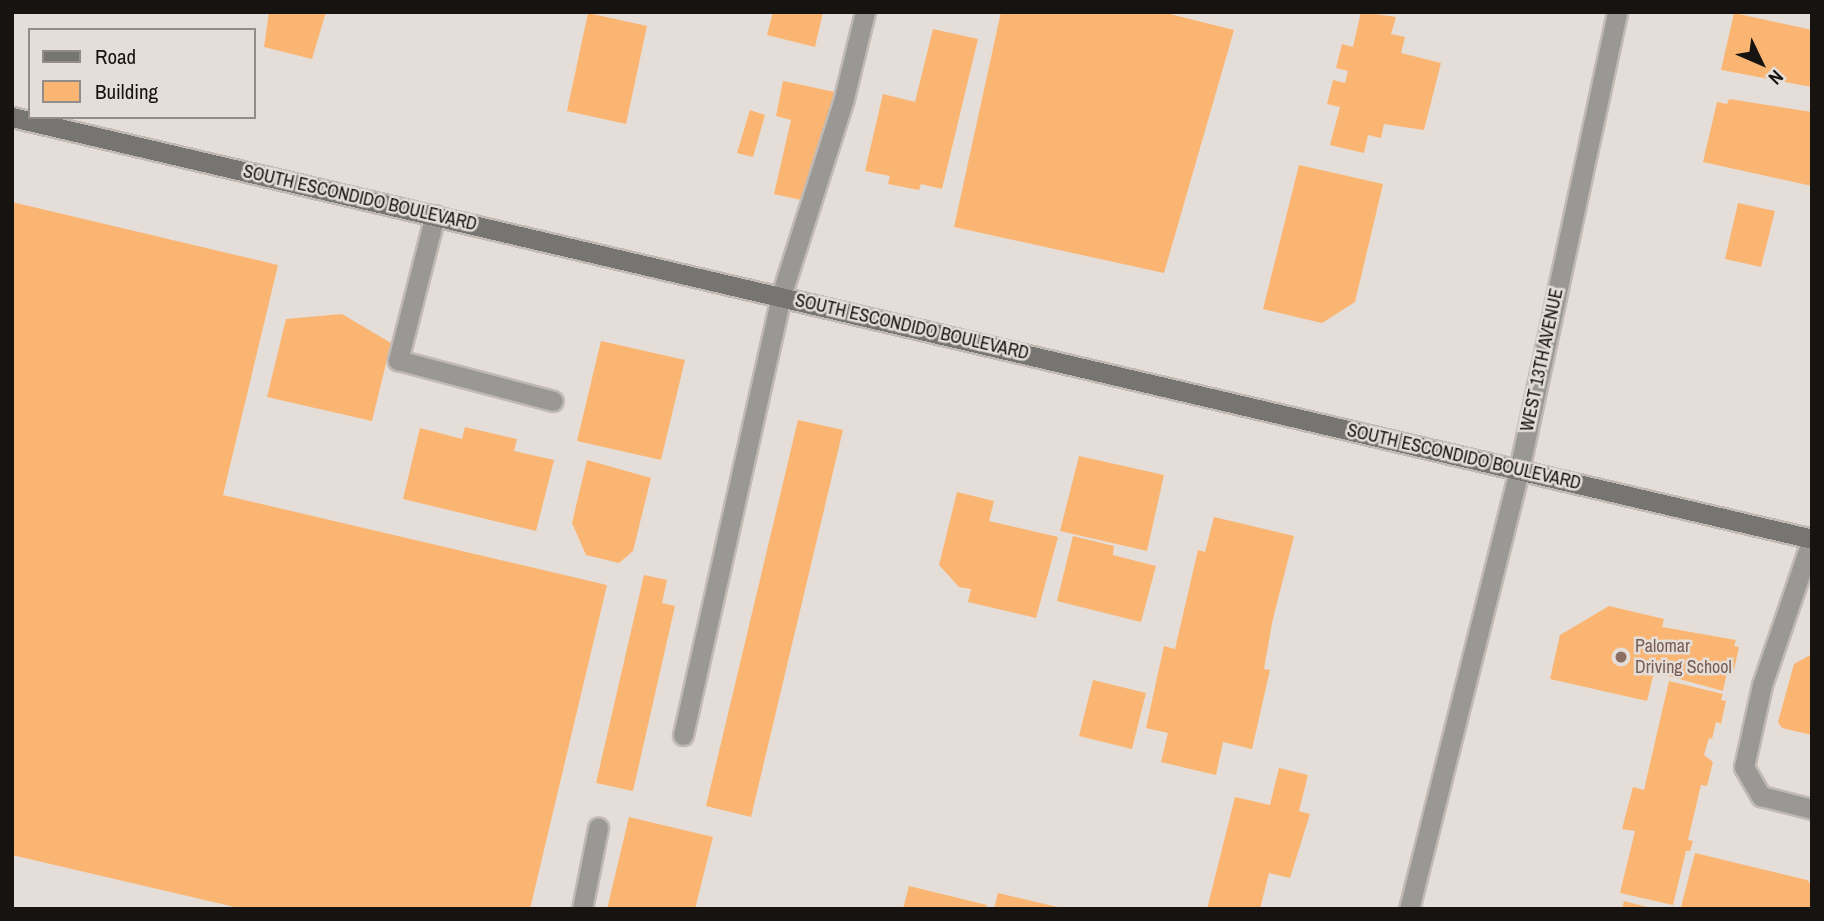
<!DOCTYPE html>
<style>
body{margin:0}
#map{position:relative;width:1824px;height:921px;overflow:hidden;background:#e5ded8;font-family:"Archivo Narrow",sans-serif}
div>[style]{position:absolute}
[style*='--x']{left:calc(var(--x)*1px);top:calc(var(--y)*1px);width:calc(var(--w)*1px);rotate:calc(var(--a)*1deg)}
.building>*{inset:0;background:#fab572}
.roads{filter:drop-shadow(2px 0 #c0b9b4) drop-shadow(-2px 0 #c0b9b4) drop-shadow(0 2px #c0b9b4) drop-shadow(0 -2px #c0b9b4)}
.service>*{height:19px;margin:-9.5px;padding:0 9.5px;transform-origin:9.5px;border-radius:9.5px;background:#999894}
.tertiary>*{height:19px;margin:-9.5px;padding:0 9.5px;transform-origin:9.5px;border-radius:9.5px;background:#999894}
.secondary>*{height:19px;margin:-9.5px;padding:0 9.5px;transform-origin:9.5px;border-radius:9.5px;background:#777571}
.dots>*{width:19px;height:19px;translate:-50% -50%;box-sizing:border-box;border:4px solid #e5ded8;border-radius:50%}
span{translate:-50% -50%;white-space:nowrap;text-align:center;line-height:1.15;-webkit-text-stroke:5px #e5ded8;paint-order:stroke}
.street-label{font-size:18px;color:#161311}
.education-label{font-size:18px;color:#785e54}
.left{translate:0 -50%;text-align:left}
.frame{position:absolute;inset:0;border:14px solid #161311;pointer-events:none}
.legend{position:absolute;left:28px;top:28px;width:228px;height:91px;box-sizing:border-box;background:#e5ded8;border:2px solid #928d88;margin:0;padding:9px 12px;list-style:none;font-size:21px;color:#161311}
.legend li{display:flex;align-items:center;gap:14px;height:35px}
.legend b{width:35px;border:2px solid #928d88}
.north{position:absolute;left:1726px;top:28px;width:70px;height:70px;-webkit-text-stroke:5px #e5ded8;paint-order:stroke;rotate:134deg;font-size:19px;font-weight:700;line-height:28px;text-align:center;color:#161311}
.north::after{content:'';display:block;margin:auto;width:24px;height:32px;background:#161311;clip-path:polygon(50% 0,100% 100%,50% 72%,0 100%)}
</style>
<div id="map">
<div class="building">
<i style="clip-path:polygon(269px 12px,326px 12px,312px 59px,264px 47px)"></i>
<i style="clip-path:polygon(773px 12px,823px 12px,815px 47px,767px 35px)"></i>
<i style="clip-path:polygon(1001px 12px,1162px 12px,1234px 30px,1164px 273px,954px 227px)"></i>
<i style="clip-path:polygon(1361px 12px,1396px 17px,1391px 34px,1405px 37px,1401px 53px,1441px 63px,1424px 130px,1384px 124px,1381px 138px,1368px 135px,1364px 153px,1330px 145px,1340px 107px,1327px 104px,1333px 80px,1345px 83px,1348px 71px,1336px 68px,1342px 44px,1353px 47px)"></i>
<i style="clip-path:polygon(588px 13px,647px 26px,626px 124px,567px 111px)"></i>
<i style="clip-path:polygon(1734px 13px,1812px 30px,1812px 87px,1721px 70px)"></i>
<i style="clip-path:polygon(933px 29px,978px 39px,942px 189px,921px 184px,919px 190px,888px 184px,890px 176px,865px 171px,883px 94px,915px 102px)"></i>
<i style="clip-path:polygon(783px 81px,835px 92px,810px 202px,774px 194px,791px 120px,776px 116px)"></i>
<i style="clip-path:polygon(1729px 99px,1812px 112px,1812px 186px,1703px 162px,1717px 102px,1727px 104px)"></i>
<i style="clip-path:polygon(750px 110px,765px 115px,753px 157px,737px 153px)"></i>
<i style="clip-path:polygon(1299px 165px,1383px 184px,1355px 302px,1322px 323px,1263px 309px)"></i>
<i style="clip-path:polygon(12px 202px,278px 265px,223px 495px,607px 585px,530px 909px,243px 909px,12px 855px)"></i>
<i style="clip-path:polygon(1738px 203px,1775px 211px,1761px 267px,1725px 259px)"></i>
<i style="clip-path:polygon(342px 314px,391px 343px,372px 421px,267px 397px,286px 319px)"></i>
<i style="clip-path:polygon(601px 341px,685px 360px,661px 460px,577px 441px)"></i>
<i style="clip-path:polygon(798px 420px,843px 430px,751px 817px,706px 806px)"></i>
<i style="clip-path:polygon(465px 427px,517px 439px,514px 451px,554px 460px,536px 531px,403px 499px,420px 428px,462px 439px)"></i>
<i style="clip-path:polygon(1079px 456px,1164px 475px,1147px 551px,1060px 531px)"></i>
<i style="clip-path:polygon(587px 460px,651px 478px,633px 551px,619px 563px,586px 555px,572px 523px)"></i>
<i style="clip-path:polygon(957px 492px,994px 501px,989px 521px,1058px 537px,1036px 618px,968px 602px,971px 589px,959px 587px,939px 565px)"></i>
<i style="clip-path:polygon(1214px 517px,1294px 536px,1272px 623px,1264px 669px,1270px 670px,1252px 749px,1223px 742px,1216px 775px,1161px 762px,1168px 733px,1146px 728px,1164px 646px,1175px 649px,1198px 550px,1205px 552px)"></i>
<i style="clip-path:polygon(1073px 536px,1114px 546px,1113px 555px,1156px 566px,1141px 622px,1057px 601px)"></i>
<i style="clip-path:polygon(644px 575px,667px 580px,662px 603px,675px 606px,633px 791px,596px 783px)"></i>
<i style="clip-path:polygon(1609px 606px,1664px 619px,1662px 627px,1736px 640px,1734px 646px,1739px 647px,1734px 670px,1728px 668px,1723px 691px,1654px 672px,1647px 701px,1550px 679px,1560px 635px)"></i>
<i style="clip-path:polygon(1812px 654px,1812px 735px,1782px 728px,1778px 722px,1794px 664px)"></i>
<i style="clip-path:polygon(1093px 680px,1146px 693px,1132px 749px,1079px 736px)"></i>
<i style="clip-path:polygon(1669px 681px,1723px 694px,1721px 700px,1726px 701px,1721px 724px,1716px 722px,1712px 739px,1709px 738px,1704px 755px,1713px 762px,1707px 786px,1701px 785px,1688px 840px,1693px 841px,1690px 851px,1686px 851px,1673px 905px,1620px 893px,1635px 831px,1622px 829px,1633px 787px,1644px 790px)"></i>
<i style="clip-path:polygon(1279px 768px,1308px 775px,1299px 811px,1310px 814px,1290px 878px,1269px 873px,1260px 909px,1207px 909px,1235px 797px,1270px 805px)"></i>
<i style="clip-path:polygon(629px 817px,713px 837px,695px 909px,607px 909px)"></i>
<i style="clip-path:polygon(1695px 853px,1807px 880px,1812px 885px,1812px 909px,1681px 907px)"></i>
<i style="clip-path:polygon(909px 886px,987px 905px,986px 909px,903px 909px)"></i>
<i style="clip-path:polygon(998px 893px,1062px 908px,1062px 909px,994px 909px)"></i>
<i style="clip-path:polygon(1624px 901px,1651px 908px,1651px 909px,1622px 909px)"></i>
</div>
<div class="roads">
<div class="service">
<i style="--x:435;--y:215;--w:150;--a:104.3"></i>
<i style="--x:398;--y:360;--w:160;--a:14.8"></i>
<i style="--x:1812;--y:539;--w:154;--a:108.9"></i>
<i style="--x:1762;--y:685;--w:84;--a:102.4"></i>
<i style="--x:1744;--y:767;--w:34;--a:60"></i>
<i style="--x:1761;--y:796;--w:53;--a:14.3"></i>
<i style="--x:683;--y:735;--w:450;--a:-77.4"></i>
<i style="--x:781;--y:296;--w:208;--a:-72.3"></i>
<i style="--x:844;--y:98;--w:89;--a:-76.3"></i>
<i style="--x:582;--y:909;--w:83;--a:-78.8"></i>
</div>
<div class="tertiary">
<i style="--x:1409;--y:909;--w:453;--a:-75.9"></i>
<i style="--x:1519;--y:470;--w:468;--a:-77.9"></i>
</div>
<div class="secondary">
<i style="--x:12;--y:117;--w:1849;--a:13.19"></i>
</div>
</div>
<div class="dots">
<i style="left:1621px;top:657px;background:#8d6e63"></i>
</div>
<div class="street-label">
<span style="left:360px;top:198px;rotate:13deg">SOUTH ESCONDIDO BOULEVARD</span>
<span style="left:912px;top:327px;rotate:13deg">SOUTH ESCONDIDO BOULEVARD</span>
<span style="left:1542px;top:360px;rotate:-78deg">WEST 13TH AVENUE</span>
<span style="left:1464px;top:457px;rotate:13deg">SOUTH ESCONDIDO BOULEVARD</span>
</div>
<div class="education-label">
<span class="left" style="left:1635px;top:657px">Palomar<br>Driving School</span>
</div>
<div class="frame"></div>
<ul class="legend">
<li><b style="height:9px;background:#777571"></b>Road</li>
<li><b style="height:19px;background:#fab572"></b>Building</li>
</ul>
<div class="north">N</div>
</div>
